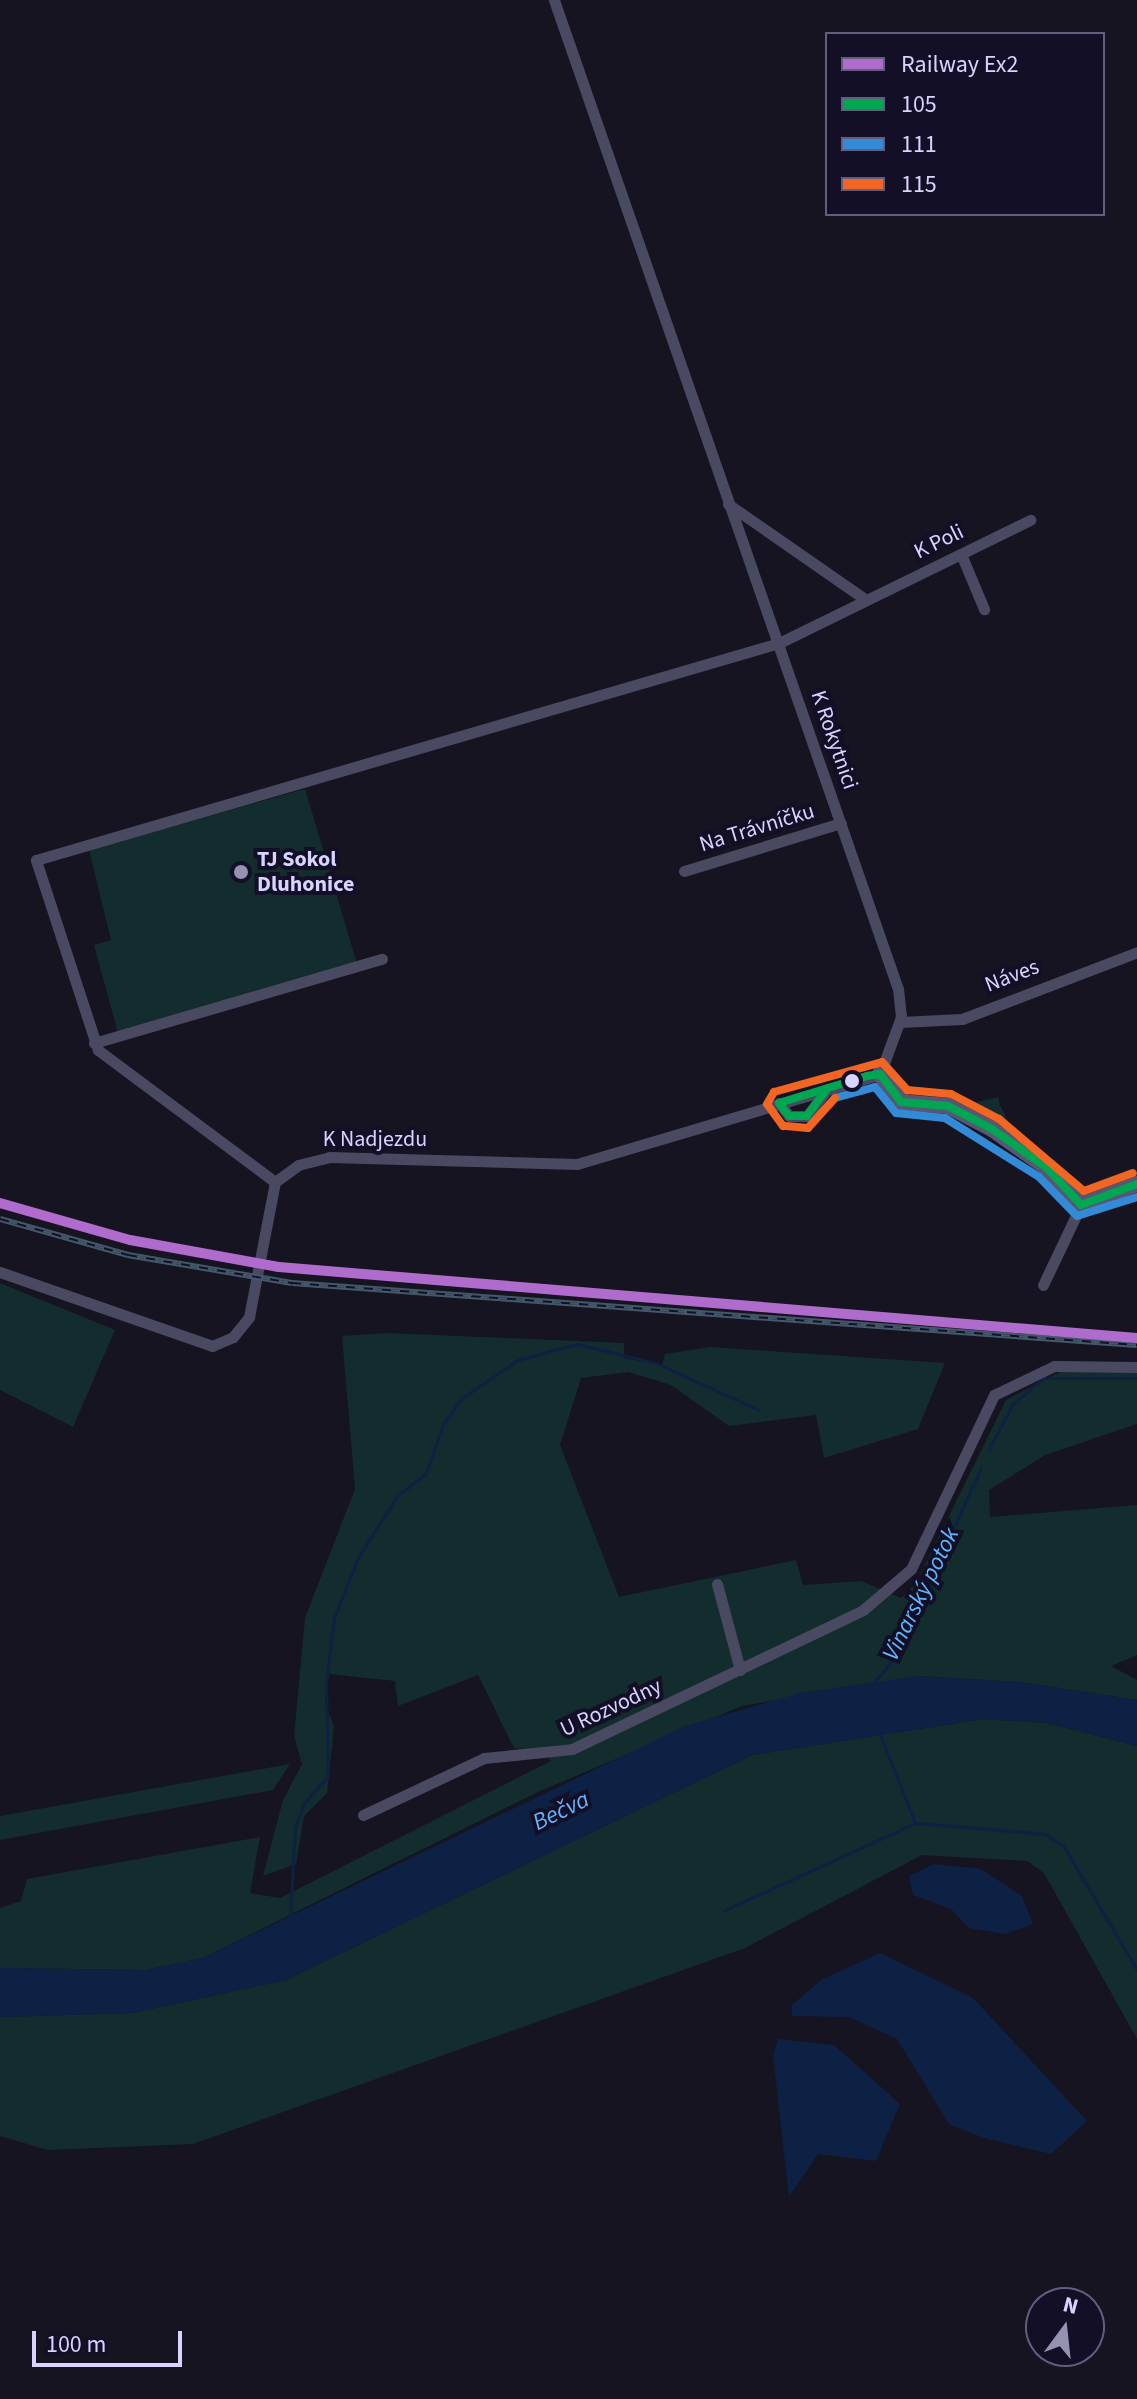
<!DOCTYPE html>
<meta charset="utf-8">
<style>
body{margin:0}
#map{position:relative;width:1137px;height:2399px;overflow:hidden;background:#161421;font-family:"Source Sans 3",sans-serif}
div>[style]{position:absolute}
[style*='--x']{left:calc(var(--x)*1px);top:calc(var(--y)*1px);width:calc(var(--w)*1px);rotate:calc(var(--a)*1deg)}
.green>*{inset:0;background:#132c2d}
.water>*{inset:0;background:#0d2144}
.stream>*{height:3px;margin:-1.5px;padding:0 1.5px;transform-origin:1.5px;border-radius:1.5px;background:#0d2144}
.street>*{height:11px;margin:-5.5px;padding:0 5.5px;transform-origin:5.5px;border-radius:5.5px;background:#4a4962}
.secondary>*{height:16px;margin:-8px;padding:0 8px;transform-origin:8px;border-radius:8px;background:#575674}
.rail>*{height:6px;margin-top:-3px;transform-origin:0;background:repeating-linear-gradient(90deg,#130f26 0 9px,#43596b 0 18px);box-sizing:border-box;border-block:2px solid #43596b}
.bus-1>*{height:8px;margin:-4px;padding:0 4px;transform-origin:4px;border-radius:4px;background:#00a651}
.bus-2>*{height:8px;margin:-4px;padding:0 4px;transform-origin:4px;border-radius:4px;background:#338bd7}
.bus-3>*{height:8px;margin:-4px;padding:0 4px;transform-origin:4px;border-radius:4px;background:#f26522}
.rail-1>*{height:10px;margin:-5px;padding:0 5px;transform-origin:5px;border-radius:5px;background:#b06ccc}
.dots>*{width:22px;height:22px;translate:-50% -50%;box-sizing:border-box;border:4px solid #130f26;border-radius:50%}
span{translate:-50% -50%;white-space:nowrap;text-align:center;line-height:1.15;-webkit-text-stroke:8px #130f26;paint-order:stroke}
.street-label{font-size:22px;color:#d9d4ff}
.poi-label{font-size:22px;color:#d9d4ff;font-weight:700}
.left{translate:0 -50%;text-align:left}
.water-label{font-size:24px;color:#62b6ff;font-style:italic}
.legend{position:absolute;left:825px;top:32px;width:280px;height:184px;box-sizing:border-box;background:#130f26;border:2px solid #625e7d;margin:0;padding:10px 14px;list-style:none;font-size:24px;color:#d9d4ff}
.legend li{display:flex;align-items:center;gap:16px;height:40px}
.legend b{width:40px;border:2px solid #625e7d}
.north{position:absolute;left:1025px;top:2287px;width:80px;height:80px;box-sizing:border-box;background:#130f26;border:2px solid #625e7d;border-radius:50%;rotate:15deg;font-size:22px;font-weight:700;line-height:32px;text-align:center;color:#d9d4ff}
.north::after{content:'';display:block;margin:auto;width:28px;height:36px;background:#9591b1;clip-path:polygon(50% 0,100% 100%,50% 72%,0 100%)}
.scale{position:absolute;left:32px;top:2331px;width:150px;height:36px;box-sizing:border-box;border:4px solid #d9d4ff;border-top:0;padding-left:10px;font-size:24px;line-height:28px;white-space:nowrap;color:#d9d4ff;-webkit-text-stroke:6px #130f26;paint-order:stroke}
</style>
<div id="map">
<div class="green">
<i style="clip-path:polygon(305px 789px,357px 964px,118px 1033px,94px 945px,111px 940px,89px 850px)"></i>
<i style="clip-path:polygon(998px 1097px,1000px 1105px,1014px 1134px,962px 1106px)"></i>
<i style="clip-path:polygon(0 1283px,115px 1330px,73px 1427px,0 1390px)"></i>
<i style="clip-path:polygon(388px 1333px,624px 1343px,624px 1358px,662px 1365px,665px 1354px,710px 1347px,945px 1363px,918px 1429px,824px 1458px,816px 1415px,729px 1426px,671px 1385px,628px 1372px,581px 1378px,560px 1445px,619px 1597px,796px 1560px,803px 1585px,861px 1581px,901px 1598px,916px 1583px,1006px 1400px,1064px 1370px,1137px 1371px,1137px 1424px,1045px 1455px,989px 1490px,990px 1517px,1137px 1505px,1137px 1655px,1111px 1666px,1137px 1680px,1137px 1700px,1020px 1682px,917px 1676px,742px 1706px,540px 1791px,203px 1958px,145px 1970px,0 1968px,0 1908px,21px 1901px,27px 1879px,260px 1837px,250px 1893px,280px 1898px,551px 1761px,541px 1750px,514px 1748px,478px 1675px,398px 1706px,395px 1681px,329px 1674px,325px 1704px,334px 1727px,327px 1793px,304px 1816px,296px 1864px,263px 1876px,283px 1800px,302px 1764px,294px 1736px,305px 1618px,355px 1489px,342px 1336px)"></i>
<i style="clip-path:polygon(983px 1719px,1047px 1723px,1137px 1746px,1137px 2039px,1044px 1873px,1027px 1861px,922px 1855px,745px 1948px,193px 2144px,48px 2150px,0 2136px,0 2017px,132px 2013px,286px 1980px,752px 1755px)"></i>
<i style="clip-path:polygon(290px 1764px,273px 1790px,0 1840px,0 1816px)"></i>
</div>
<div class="water">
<i style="clip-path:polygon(917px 1676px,1020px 1682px,1137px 1700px,1137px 1746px,1047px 1723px,983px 1719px,752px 1755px,286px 1980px,132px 2013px,0 2017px,0 1968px,145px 1970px,203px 1958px,685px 1726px,800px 1693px)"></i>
<i style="clip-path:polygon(934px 1864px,981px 1869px,1022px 1896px,1033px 1924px,1005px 1934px,969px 1928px,951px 1909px,913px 1895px,909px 1876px)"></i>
<i style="clip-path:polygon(880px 1953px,973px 1998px,1087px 2121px,1051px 2154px,984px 2138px,949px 2124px,897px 2039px,849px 2017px,792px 2016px,792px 2005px,821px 1980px)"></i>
<i style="clip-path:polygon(778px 2039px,834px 2045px,900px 2104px,876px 2161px,818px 2154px,789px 2197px,773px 2056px)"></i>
</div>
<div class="stream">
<i style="--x:989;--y:1449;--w:50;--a:-62.4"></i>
<i style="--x:1012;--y:1405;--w:41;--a:-41.1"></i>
<i style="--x:1043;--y:1378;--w:94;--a:0"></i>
<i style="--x:874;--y:1682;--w:29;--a:-49"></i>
<i style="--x:893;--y:1660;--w:211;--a:-65.4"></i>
<i style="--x:877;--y:1727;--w:103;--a:68.4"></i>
<i style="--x:915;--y:1823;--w:131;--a:4.8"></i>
<i style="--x:1046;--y:1834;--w:22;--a:36"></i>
<i style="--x:1064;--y:1847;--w:143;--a:59.3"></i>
<i style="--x:723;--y:1911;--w:211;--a:-24.6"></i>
<i style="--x:290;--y:1919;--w:92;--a:-86.9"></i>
<i style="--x:295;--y:1827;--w:26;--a:-69"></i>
<i style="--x:304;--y:1803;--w:36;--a:-48"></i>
<i style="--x:328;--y:1776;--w:93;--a:-91.2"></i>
<i style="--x:326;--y:1683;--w:65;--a:-83"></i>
<i style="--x:334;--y:1618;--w:65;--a:-68.2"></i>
<i style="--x:358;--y:1558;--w:73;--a:-57.8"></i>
<i style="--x:397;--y:1496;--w:37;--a:-38"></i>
<i style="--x:426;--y:1473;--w:52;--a:-70.9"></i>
<i style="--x:443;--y:1424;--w:32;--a:-54"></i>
<i style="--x:462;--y:1398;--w:68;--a:-34.2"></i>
<i style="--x:518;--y:1360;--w:61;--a:-15.2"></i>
<i style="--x:577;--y:1344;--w:81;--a:13.5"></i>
<i style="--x:656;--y:1363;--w:113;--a:24.5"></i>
</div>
<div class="street">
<i style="--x:728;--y:504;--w:168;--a:34.8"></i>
<i style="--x:961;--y:554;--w:60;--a:67.3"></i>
<i style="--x:684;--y:871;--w:164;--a:-17"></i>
<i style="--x:900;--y:1022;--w:62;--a:-2.8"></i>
<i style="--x:962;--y:1019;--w:187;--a:-20.9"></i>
<i style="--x:94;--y:1043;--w:300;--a:-16.3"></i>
<i style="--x:779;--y:1103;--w:16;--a:52"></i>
<i style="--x:789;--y:1116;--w:18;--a:0"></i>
<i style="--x:807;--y:1116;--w:34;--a:-53"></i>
<i style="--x:275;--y:1182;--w:221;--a:-143.3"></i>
<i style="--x:98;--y:1050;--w:200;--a:-108.1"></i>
<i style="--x:36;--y:860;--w:774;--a:-16.28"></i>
<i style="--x:779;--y:643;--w:280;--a:-26.1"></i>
<i style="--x:0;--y:1272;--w:225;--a:19.2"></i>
<i style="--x:212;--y:1346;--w:23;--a:-23"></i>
<i style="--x:233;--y:1337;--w:26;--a:-51"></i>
<i style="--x:249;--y:1317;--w:137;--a:-79.1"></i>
<i style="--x:275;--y:1182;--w:29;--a:-36"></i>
<i style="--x:298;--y:1165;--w:32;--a:-14"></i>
<i style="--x:329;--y:1157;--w:248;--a:1.6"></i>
<i style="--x:577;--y:1164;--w:316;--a:-16.5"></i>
<i style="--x:880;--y:1074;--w:61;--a:-69.8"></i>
<i style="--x:901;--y:1017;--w:28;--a:-96"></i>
<i style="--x:898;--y:989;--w:1047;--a:-109.18"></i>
<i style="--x:1043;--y:1285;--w:89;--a:-64.6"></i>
<i style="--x:717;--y:1584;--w:89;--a:75"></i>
<i style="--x:363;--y:1815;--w:134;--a:-25.2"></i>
<i style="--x:484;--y:1758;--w:88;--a:-5.8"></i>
<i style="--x:572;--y:1749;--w:322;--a:-25.5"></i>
<i style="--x:863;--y:1610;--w:63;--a:-40.5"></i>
<i style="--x:911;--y:1569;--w:193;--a:-64.5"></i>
<i style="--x:994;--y:1395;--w:67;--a:-25.8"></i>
<i style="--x:1054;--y:1366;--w:83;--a:0.7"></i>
</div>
<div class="secondary">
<i style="--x:880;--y:1074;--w:35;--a:53"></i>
<i style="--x:901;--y:1102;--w:47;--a:4.9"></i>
<i style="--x:948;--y:1106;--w:50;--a:27.6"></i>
<i style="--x:992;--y:1129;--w:67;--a:35.3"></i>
<i style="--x:1047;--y:1168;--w:50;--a:47.4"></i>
<i style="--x:1081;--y:1205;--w:60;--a:-20.6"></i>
</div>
<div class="rail">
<i style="--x:0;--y:1219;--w:133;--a:15.7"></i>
<i style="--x:128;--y:1255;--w:166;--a:9.7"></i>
<i style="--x:292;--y:1283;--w:847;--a:4.2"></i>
</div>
<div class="bus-1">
<i style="--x:827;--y:1089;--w:34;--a:127"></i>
<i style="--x:807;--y:1116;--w:18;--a:180"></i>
<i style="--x:789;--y:1116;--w:16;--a:-128"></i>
<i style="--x:779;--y:1103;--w:92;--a:-17.1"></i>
<i style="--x:867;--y:1076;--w:13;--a:-9"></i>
<i style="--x:880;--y:1074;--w:35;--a:53"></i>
<i style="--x:901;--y:1102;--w:47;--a:4.9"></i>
<i style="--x:948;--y:1106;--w:50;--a:27.6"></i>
<i style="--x:992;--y:1129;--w:67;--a:35.3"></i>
<i style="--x:1047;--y:1168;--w:50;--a:47.4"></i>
<i style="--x:1081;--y:1205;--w:60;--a:-20.6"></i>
</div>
<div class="bus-2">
<i style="--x:835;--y:1098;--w:41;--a:-15.4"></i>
<i style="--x:875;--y:1087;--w:33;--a:51"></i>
<i style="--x:896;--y:1113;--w:49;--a:5.8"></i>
<i style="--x:945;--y:1118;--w:111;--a:32.1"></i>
<i style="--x:1039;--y:1177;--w:54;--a:45.7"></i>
<i style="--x:1077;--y:1216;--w:63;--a:-17.6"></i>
</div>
<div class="bus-3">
<i style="--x:835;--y:1098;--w:40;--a:132"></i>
<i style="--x:808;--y:1128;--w:25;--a:-175"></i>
<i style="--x:783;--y:1126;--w:27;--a:-126"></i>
<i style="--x:767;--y:1104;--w:14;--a:-60"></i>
<i style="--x:774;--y:1092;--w:112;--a:-15.5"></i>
<i style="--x:882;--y:1062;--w:38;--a:48"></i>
<i style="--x:907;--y:1090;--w:44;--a:5.2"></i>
<i style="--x:951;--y:1094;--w:54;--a:27.5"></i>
<i style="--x:999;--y:1119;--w:111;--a:40.3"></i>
<i style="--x:1084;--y:1191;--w:52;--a:-20.2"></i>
</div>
<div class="rail-1">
<i style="--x:0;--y:1203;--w:135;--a:15.9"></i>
<i style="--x:130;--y:1240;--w:151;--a:10.3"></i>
<i style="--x:279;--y:1267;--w:861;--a:4.73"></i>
</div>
<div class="dots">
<i style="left:241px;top:872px;background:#9591b1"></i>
<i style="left:852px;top:1081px;background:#d9d4ff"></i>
</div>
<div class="street-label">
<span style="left:939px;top:542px;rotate:-26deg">K Poli</span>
<span style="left:834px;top:740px;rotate:71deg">K Rokytnici</span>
<span style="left:757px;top:828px;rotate:-17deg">Na Trávníčku</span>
<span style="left:1012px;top:976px;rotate:-21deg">Náves</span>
<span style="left:375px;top:1140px">K Nadjezdu</span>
<span style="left:611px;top:1708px;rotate:-25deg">U Rozvodny</span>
</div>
<div class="poi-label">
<span class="left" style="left:257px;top:872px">TJ Sokol<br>Dluhonice</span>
</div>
<div class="water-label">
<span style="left:921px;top:1594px;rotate:-64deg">Vinarský potok</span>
<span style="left:561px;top:1811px;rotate:-26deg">Bečva</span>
</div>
<ul class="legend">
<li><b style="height:10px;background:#b06ccc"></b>Railway Ex2</li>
<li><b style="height:10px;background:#00a651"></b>105</li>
<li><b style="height:10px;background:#338bd7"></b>111</li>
<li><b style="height:10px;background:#f26522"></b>115</li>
</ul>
<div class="north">N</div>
<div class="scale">100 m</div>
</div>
